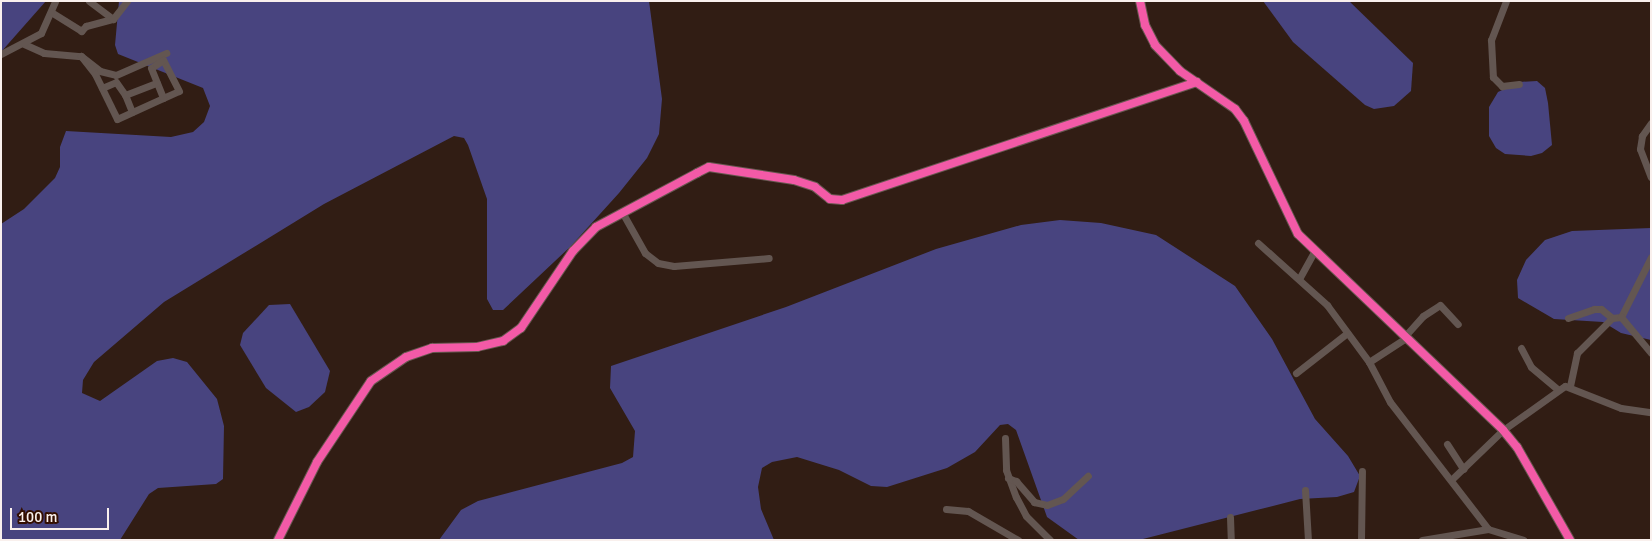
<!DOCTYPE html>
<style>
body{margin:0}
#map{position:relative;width:1652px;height:541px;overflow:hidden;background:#311d14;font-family:Signika,sans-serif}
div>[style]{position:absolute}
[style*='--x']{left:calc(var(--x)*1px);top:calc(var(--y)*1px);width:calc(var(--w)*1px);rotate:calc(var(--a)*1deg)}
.forest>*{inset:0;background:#48447f}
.street>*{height:7px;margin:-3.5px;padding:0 3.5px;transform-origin:3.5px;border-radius:3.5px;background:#635651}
.secondary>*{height:10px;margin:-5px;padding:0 5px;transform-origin:5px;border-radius:5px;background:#675850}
.cycleway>*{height:8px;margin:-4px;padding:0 4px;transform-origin:4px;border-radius:4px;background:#f35aa7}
span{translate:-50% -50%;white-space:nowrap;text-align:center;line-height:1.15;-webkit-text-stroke:4px #330e00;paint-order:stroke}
.frame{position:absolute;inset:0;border:2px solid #f9f0ed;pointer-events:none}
.scale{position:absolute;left:10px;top:508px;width:99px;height:22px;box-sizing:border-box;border:2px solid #f9f0ed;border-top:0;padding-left:6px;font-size:15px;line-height:18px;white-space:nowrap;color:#f9f0ed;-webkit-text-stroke:4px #330e00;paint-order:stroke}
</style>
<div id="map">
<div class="forest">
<i style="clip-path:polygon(1px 1px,46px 1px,1px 52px)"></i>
<i style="clip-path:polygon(119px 1px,649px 1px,662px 99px,659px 134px,647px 158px,619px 193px,571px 246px,503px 310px,493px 310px,487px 299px,487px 199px,468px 145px,464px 138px,454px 136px,324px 204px,164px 302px,94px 362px,83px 380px,82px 393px,100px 401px,157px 361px,173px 358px,187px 362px,217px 399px,224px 426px,223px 479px,216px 484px,158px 488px,149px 494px,120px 540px,1px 540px,1px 224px,24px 209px,55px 178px,60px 167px,60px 147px,66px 131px,171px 137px,193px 132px,204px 122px,210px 106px,203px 88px,118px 54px,115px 45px)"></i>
<i style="clip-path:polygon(1263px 1px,1349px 1px,1413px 63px,1411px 91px,1394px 106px,1374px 109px,1365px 105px,1293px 42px)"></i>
<i style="clip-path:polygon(1537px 81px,1545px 88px,1548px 103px,1552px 145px,1542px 153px,1531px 156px,1505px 154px,1496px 148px,1489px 136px,1489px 107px,1498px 92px,1519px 82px)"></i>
<i style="clip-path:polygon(1060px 220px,1101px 223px,1156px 235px,1235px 286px,1272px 339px,1315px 419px,1348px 456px,1360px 476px,1354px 492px,1337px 497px,1300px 499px,1139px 540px,1079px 540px,1047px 517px,1016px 430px,1008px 424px,1000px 425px,975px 452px,947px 468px,887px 487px,871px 486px,839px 470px,797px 457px,772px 462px,762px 468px,758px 487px,761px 509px,774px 540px,439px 540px,461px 510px,478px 501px,622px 463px,633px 457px,635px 431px,610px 388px,611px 366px,786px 307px,936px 249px,1021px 225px)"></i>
<i style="clip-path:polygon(1651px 228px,1651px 340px,1621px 333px,1603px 322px,1554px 319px,1518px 298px,1517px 280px,1526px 260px,1545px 240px,1572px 231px)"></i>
<i style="clip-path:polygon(290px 304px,330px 371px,325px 392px,309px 407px,296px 412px,266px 388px,240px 345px,243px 333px,269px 305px)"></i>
</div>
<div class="street">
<i style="--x:89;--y:1;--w:30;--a:37"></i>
<i style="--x:1506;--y:1;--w:42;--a:111"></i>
<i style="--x:1491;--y:40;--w:37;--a:87"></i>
<i style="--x:1493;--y:77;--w:13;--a:45"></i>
<i style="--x:1502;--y:86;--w:17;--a:-7"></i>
<i style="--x:51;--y:12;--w:36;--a:32"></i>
<i style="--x:81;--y:31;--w:7;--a:-45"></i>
<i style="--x:86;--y:26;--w:28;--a:-15"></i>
<i style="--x:113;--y:19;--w:23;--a:-52"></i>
<i style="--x:24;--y:44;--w:22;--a:24"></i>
<i style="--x:44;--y:53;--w:37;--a:5"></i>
<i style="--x:81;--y:56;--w:24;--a:38"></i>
<i style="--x:100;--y:71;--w:16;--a:14"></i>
<i style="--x:116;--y:75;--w:55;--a:-23.7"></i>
<i style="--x:1;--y:54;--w:45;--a:-27.7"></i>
<i style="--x:41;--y:33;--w:35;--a:-66"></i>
<i style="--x:81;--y:56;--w:23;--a:52"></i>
<i style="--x:95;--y:74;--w:50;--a:63.9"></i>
<i style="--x:117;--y:119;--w:51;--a:-24.5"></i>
<i style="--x:163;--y:98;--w:17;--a:-24"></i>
<i style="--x:179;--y:91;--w:35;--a:-117"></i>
<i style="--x:163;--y:60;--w:14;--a:146"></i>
<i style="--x:151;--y:68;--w:32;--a:68"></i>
<i style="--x:102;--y:88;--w:15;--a:-23"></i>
<i style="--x:116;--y:82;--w:16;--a:55"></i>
<i style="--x:132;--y:112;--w:18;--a:-112"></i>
<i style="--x:125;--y:95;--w:34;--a:-21"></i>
<i style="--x:1651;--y:123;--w:16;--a:125"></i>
<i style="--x:1642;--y:136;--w:13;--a:99"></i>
<i style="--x:1640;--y:149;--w:30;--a:69"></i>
<i style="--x:622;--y:212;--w:47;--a:60.7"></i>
<i style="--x:645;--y:253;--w:16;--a:38"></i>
<i style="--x:658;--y:263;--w:16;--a:11"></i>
<i style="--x:674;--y:266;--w:95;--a:-4.8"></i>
<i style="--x:1258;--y:243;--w:93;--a:41.9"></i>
<i style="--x:1327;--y:305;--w:71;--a:53.6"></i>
<i style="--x:1369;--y:362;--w:45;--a:62.3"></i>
<i style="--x:1390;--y:402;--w:160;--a:52.3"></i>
<i style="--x:1488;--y:529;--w:37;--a:17"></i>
<i style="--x:1299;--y:279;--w:31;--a:-61"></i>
<i style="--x:1621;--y:317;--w:67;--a:-63.4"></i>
<i style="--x:1568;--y:318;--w:28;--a:-19"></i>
<i style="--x:1594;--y:309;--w:7;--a:0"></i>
<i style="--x:1601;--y:309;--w:14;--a:39"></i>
<i style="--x:1405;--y:336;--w:27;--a:-48"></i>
<i style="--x:1423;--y:316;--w:20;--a:-33"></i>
<i style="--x:1440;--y:305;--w:26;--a:47"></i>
<i style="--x:1521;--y:348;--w:21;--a:62"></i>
<i style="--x:1531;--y:367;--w:35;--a:40"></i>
<i style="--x:1369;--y:362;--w:44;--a:-33"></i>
<i style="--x:1296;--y:373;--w:65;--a:-38.1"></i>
<i style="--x:1570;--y:386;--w:34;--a:-78"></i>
<i style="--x:1577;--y:353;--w:49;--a:-45"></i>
<i style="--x:1612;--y:318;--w:9;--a:-6"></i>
<i style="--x:1621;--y:317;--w:47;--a:50.2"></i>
<i style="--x:1005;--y:438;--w:32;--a:88"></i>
<i style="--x:1006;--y:470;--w:29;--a:70"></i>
<i style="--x:1016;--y:497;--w:21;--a:62"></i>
<i style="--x:1026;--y:516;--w:34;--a:45"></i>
<i style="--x:1447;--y:444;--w:30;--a:57"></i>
<i style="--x:1008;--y:478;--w:9;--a:21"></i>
<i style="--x:1016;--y:481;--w:28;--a:49"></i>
<i style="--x:1034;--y:502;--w:13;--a:13"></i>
<i style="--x:1047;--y:505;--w:17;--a:-21"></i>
<i style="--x:1063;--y:499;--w:34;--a:-43"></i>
<i style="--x:1451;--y:480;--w:72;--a:-43.9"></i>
<i style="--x:1503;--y:430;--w:76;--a:-35.4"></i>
<i style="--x:1565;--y:386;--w:60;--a:21.4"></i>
<i style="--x:1621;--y:408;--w:30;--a:8"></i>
<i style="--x:1305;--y:490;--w:50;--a:86.6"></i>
<i style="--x:946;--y:509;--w:22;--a:5"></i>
<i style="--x:968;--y:511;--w:58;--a:30.1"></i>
<i style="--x:1230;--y:517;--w:23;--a:88"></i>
<i style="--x:1361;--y:540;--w:69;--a:-89.2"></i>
<i style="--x:1422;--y:540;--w:67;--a:-9.5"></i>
</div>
<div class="secondary">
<i style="--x:1140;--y:1;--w:25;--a:78"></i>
<i style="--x:1145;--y:25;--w:22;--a:63"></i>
<i style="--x:1155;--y:45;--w:36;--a:46"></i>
<i style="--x:1180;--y:71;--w:67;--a:34.6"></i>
<i style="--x:1235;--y:109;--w:15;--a:53"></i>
<i style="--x:1244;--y:121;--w:125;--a:64.5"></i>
<i style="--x:1298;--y:234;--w:284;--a:43.7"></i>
<i style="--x:1503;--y:430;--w:22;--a:51"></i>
<i style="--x:1517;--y:447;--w:107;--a:60.3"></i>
<i style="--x:278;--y:540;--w:87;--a:-63.4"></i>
<i style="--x:317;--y:462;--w:97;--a:-56.3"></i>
<i style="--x:371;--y:381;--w:42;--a:-34.4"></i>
<i style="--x:406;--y:357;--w:28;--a:-19"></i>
<i style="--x:432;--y:348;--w:45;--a:-1.3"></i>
<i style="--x:477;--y:347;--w:27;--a:-13"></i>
<i style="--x:503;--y:341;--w:22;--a:-36"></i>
<i style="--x:521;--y:328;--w:93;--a:-56"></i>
<i style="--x:573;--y:251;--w:33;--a:-46"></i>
<i style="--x:596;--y:227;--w:115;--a:-28.1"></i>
<i style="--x:697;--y:173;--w:13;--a:-27"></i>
<i style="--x:709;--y:167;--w:86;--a:8.7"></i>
<i style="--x:794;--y:180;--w:22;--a:18"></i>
<i style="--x:815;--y:187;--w:19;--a:39"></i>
<i style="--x:830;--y:199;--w:12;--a:5"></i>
<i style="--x:842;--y:200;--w:374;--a:-18.4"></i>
</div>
<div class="cycleway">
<i style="--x:1140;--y:1;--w:25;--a:78"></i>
<i style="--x:1145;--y:25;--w:22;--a:63"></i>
<i style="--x:1155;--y:45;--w:36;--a:46"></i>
<i style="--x:1180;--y:71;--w:67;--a:34.6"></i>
<i style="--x:1235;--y:109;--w:15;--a:53"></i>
<i style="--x:1244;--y:121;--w:125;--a:64.5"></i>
<i style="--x:1298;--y:234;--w:284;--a:43.7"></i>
<i style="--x:1503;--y:430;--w:22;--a:51"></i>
<i style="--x:1517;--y:447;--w:107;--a:60.3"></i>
<i style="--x:278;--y:540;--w:87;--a:-63.4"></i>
<i style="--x:317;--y:462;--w:97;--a:-56.3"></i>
<i style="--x:371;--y:381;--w:42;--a:-34.4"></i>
<i style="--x:406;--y:357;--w:28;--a:-19"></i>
<i style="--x:432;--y:348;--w:45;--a:-1.3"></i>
<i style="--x:477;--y:347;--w:27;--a:-13"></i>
<i style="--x:503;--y:341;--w:22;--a:-36"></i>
<i style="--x:521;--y:328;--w:93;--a:-56"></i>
<i style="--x:573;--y:251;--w:33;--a:-46"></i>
<i style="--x:596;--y:227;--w:115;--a:-28.1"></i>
<i style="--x:697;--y:173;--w:13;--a:-27"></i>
<i style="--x:709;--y:167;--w:86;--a:8.7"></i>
<i style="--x:794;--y:180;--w:22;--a:18"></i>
<i style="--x:815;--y:187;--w:19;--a:39"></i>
<i style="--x:830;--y:199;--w:12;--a:5"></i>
<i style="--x:842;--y:200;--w:374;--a:-18.4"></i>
</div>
<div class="frame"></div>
<div class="scale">100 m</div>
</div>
